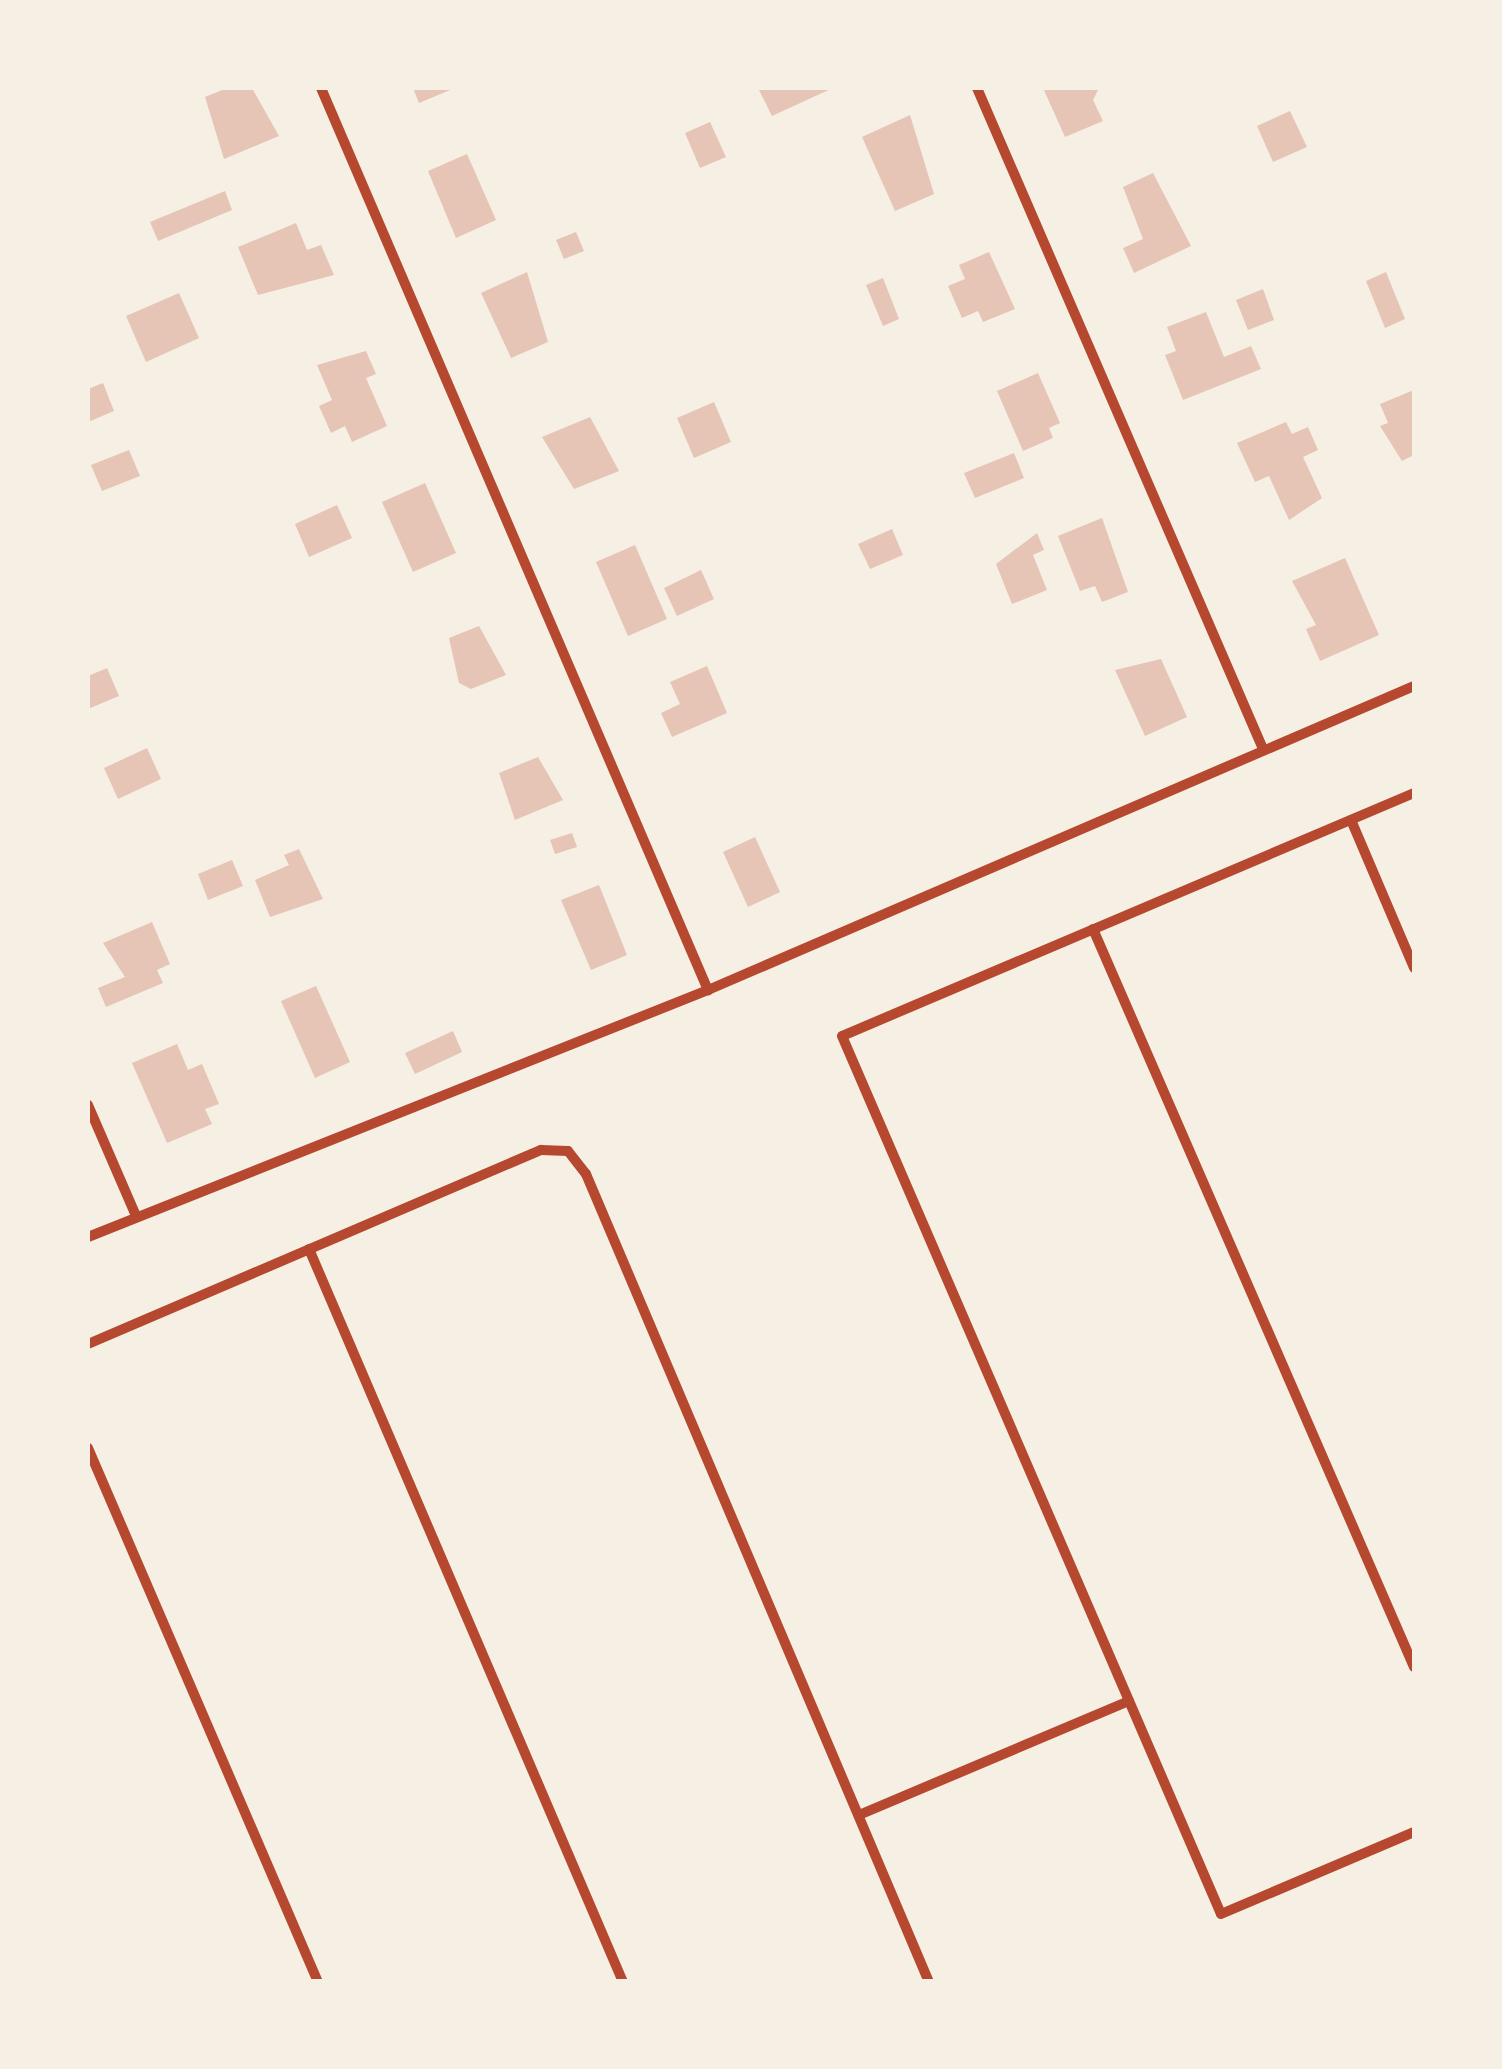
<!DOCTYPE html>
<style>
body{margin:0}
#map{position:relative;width:1502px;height:2069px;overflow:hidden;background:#f6efe4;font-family:Karla,sans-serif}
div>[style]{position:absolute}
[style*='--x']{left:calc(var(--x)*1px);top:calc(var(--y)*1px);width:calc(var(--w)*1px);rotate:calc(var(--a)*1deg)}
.building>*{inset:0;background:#e6c5b7}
.minor>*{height:10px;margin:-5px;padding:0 5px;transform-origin:5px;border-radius:5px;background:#b5482f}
span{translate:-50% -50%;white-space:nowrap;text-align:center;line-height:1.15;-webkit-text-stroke:10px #f6efe4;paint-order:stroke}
.frame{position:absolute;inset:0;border:90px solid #f6efe4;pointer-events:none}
</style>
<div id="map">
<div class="building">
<i style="clip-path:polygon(227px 88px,252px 88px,279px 136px,224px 159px,205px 97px)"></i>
<i style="clip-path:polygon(413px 88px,455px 88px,419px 103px)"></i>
<i style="clip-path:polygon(758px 88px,833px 88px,772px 116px)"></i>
<i style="clip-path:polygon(1043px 88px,1099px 88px,1093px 100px,1103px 121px,1065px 137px)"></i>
<i style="clip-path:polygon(1290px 111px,1307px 147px,1273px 162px,1257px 126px)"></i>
<i style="clip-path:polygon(910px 115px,934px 194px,895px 211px,862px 137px)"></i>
<i style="clip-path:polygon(710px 122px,726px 157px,700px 168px,685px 133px)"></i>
<i style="clip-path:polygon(467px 154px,496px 220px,456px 238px,428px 171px)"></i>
<i style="clip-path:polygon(1153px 173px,1191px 246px,1134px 273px,1123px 248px,1143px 239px,1123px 187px)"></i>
<i style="clip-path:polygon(225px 191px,232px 210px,158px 241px,150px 222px)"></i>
<i style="clip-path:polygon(296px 223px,307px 250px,321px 245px,334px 275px,258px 295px,238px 247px)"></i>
<i style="clip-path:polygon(576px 232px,584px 251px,564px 259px,556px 240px)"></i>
<i style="clip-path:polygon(989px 252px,1015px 309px,983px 322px,978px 311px,962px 318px,948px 286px,965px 279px,959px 265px)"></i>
<i style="clip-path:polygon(527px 272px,548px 342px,511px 358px,481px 293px)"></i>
<i style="clip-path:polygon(1386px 272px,1405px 319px,1385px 328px,1366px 281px)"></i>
<i style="clip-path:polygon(883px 278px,899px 319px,883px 326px,866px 285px)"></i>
<i style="clip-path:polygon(1263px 289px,1274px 320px,1248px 330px,1236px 300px)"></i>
<i style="clip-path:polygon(179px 293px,199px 338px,146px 362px,126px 316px)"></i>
<i style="clip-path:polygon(1206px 312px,1224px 357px,1251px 346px,1261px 369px,1183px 400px,1165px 355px,1176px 351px,1167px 327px)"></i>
<i style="clip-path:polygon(366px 351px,376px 374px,366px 378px,387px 426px,352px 442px,345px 426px,331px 433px,319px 406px,332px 400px,317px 365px)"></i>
<i style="clip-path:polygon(1038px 373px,1060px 423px,1049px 428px,1053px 438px,1023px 451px,997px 391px)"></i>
<i style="clip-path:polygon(103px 383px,114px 411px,88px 422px,88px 389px)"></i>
<i style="clip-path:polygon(1414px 390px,1414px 455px,1402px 461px,1380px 426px,1388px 423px,1380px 404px)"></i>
<i style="clip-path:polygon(714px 402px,731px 442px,694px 458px,677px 418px)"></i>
<i style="clip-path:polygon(590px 417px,619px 471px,574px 489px,542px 437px)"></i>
<i style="clip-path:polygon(1286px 422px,1292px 434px,1308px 427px,1318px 450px,1303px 457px,1322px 498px,1289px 520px,1269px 476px,1255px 482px,1237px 443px)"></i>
<i style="clip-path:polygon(129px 450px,140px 476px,102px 491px,91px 465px)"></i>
<i style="clip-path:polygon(1014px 453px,1024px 478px,975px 498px,964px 473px)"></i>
<i style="clip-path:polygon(425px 483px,456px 553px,413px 572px,382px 502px)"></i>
<i style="clip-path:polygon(337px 505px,352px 538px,309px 557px,295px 524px)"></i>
<i style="clip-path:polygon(1102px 518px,1128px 592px,1102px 602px,1095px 586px,1080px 591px,1058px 536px)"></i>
<i style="clip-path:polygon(892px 529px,903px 555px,870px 569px,858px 544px)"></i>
<i style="clip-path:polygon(1037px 533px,1044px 550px,1033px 555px,1047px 590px,1012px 604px,996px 564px)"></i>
<i style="clip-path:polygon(635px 545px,667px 619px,628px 636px,596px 562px)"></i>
<i style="clip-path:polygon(1345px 558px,1379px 635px,1320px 661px,1306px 629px,1316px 625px,1292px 581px)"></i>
<i style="clip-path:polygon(701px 570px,714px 599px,677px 616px,664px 588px)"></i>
<i style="clip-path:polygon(479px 626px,506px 675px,471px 689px,459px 683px,449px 638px)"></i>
<i style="clip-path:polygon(1161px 659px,1187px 717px,1145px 736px,1115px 670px)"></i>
<i style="clip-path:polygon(707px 666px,727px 713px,672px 737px,661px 713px,680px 704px,670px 682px)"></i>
<i style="clip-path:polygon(107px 668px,119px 696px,88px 709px,88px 676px)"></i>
<i style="clip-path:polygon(147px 748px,161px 779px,118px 799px,104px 768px)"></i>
<i style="clip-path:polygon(538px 757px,563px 800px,515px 820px,499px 773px)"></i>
<i style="clip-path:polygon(572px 833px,577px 847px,555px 854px,550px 840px)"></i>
<i style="clip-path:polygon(755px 837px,780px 892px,748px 907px,723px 852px)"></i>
<i style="clip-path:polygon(299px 849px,323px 899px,270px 917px,255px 880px,289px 865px,284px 855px)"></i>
<i style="clip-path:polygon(232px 860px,243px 886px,208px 900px,198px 874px)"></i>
<i style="clip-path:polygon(599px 885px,627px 955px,591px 970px,561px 900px)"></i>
<i style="clip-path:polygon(152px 922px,170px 964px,157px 970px,163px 983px,106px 1007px,98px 988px,125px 977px,103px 943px)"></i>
<i style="clip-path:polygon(316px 986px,350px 1062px,315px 1078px,281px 1001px)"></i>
<i style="clip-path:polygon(453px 1031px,462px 1052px,415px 1074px,405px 1053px)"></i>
<i style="clip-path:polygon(177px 1044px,188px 1070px,202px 1064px,219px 1104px,205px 1109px,212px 1124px,167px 1143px,132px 1063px)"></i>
</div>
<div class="minor">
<i style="--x:321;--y:88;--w:982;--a:66.78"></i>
<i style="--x:977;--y:88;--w:720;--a:66.6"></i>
<i style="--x:1414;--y:793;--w:621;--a:156.98"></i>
<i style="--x:842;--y:1036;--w:956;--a:66.65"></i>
<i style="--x:1221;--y:1914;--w:210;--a:-23"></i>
<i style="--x:1351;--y:820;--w:161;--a:66.9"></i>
<i style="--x:1093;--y:929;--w:805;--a:66.49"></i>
<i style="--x:88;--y:1105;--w:121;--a:66.6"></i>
<i style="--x:88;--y:1237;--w:667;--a:-21.72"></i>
<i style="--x:708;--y:990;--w:769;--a:-23.3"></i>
<i style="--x:309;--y:1249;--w:797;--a:66.81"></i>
<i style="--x:88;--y:1344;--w:493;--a:-23.2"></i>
<i style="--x:541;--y:1150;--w:27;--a:2"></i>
<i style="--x:568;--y:1151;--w:29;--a:52"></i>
<i style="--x:586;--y:1174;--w:878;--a:67"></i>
<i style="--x:88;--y:1448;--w:581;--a:66.7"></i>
<i style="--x:859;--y:1815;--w:293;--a:-22.9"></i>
</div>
<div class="frame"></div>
</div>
